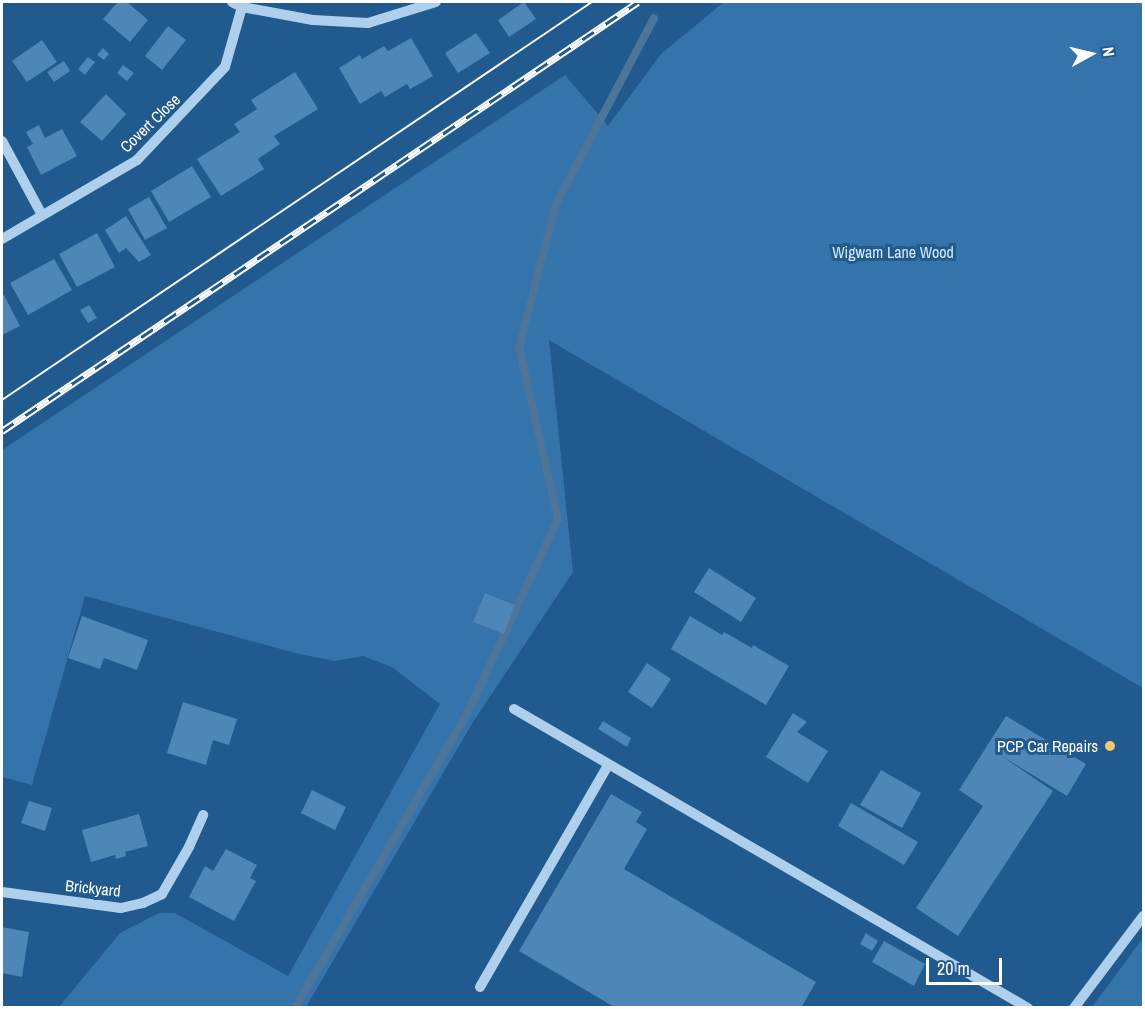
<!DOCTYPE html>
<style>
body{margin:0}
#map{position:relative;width:1145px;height:1009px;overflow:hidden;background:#205a8e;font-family:"Archivo Narrow",sans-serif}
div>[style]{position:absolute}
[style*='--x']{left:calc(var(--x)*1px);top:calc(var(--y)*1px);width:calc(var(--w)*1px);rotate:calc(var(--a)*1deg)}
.green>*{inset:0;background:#3474ab}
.stream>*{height:8px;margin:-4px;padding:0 4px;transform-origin:4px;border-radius:4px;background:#4d759a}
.building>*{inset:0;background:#4d86b7}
.minor>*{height:10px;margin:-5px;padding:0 5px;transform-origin:5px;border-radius:5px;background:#afd0ec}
.tram>*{height:1.5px;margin:-0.75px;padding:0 0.75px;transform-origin:0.75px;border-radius:0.75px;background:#fff}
.rail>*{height:7px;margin-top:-3.5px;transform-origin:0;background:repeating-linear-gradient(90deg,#205a8e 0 14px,#fff 0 28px);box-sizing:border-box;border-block:2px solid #fff}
.dots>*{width:16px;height:16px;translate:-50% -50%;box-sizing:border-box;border:3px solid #205a8e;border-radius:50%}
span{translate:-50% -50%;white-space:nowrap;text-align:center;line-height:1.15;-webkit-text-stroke:6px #205a8e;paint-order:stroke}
.street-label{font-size:16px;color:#fff}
.park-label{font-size:16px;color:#d5e8f9}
.poi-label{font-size:16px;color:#fff}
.right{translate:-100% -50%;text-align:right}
.frame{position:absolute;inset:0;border:3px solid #fff;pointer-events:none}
.north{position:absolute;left:1061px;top:24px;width:60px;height:60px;-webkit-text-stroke:4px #205a8e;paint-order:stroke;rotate:82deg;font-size:16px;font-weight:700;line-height:24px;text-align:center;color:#fff}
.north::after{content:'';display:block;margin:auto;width:21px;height:27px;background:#fff;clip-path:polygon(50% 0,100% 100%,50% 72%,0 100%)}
.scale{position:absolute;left:926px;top:958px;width:76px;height:27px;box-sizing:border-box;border:3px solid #fff;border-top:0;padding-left:8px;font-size:18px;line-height:21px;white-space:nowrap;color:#fff;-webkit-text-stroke:4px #205a8e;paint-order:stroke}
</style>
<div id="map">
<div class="green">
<i style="clip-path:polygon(724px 2px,1143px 2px,1143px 688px,549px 340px,573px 572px,473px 722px,306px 1007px,59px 1007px,120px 933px,159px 913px,175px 913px,288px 976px,440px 704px,392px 667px,363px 656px,335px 661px,299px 654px,85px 596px,32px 785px,2px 777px,2px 450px,565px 75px,608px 126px,661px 54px)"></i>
<i style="clip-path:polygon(1143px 938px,1143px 1007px,1092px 1007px)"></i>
</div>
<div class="stream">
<i style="--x:295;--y:1008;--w:341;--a:-59.7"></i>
<i style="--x:467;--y:714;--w:215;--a:-65"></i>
<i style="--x:558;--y:519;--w:175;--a:-102.8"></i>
<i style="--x:519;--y:348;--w:149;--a:-75.6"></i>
<i style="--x:556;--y:204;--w:210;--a:-62.2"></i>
</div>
<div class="building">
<i style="clip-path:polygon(118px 2px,127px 2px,148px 20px,130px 42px,103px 19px)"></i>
<i style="clip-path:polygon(524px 2px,536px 19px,509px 37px,498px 20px)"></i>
<i style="clip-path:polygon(168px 26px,186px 40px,162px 70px,145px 56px)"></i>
<i style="clip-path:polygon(476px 33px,490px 53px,458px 73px,445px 53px)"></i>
<i style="clip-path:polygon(411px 38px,433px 76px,410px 89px,407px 84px,385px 97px,381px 91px,360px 104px,339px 68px,360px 55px,362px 59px,384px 46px,388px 51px)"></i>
<i style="clip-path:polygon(42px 40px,57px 62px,27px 82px,12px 61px)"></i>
<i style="clip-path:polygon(103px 48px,109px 54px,104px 60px,97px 55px)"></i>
<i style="clip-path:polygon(88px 57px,95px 62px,85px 75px,78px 69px)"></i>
<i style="clip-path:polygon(64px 61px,70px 71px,54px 82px,47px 72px)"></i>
<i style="clip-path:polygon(123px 65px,134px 73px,127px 81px,117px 73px)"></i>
<i style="clip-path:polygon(295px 72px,318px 109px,274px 136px,280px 144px,258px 159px,264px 169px,221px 196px,197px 159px,240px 132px,234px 124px,257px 109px,251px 100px)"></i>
<i style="clip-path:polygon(106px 94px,126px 114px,102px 141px,80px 122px)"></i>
<i style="clip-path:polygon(39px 125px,45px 138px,62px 129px,77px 156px,41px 175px,27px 147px,33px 144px,26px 132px)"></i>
<i style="clip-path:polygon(192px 166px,211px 197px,169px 222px,151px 191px)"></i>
<i style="clip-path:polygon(149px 197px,167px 228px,145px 240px,128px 209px)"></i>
<i style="clip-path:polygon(126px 216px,151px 255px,139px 262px,126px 248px,119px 253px,105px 230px)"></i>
<i style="clip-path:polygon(97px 233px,115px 267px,77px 287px,59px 254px)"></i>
<i style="clip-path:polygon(54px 259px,72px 290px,28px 315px,10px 283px)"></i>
<i style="clip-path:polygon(4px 295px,20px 326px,2px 335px,2px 296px)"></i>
<i style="clip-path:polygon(89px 305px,97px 318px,88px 323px,80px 310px)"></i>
<i style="clip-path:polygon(709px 568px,756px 598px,741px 622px,694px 592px)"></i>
<i style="clip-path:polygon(485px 593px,515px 605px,504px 634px,473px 622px)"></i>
<i style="clip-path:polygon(82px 616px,148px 640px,137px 670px,104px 658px,100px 669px,68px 658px)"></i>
<i style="clip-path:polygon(690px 616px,722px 635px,724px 632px,752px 648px,753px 645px,789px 666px,766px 705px,671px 649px)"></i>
<i style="clip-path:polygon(647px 663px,671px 679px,652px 708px,628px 692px)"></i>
<i style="clip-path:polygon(183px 702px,237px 719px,229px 745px,213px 740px,206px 765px,167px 753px)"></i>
<i style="clip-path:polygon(793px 713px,807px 722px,797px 732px,828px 751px,808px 783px,766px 757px)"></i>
<i style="clip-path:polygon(1006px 716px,1086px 764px,1067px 796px,1000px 755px,1053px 791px,958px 936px,916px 908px,983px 806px,959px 790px)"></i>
<i style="clip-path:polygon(603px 721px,631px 738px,627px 747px,598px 729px)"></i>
<i style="clip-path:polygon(881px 770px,921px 793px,902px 828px,860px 805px)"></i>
<i style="clip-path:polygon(312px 790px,346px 807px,335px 830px,301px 813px)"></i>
<i style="clip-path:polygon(611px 794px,642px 812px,636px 822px,647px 829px,624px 869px,816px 982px,801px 1008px,616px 1008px,519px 951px)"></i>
<i style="clip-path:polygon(29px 801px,52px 808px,45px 831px,21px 823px)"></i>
<i style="clip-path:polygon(851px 803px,918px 842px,904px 865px,838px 826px)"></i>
<i style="clip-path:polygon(139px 814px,148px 846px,125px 852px,126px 856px,116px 859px,115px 855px,91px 862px,82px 830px)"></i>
<i style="clip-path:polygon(226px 849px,257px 865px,250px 878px,256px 881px,234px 921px,189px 897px,205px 866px,213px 871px)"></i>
<i style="clip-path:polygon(2px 927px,29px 932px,22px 977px,2px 973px)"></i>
<i style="clip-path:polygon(866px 933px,878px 941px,872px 951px,860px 944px)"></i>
<i style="clip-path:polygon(884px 941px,925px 964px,914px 986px,872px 962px)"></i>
</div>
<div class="minor">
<i style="--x:232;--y:2;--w:11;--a:27"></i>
<i style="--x:242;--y:7;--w:72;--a:10.4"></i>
<i style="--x:313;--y:20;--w:55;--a:3.1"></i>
<i style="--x:368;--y:23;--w:71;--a:-17.2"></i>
<i style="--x:2;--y:141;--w:84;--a:61.6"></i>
<i style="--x:2;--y:239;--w:156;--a:-30.3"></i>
<i style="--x:137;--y:160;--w:128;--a:-46.6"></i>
<i style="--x:225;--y:67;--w:62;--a:-74.2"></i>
<i style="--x:514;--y:709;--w:595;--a:30.19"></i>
<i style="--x:2;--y:892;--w:120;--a:7.7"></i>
<i style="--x:121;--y:908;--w:23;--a:-13"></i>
<i style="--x:143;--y:903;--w:21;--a:-25"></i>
<i style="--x:162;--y:894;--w:54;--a:-60.1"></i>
<i style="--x:189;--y:847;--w:35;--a:-66"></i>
<i style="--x:480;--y:987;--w:256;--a:-60"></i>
<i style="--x:1074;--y:1008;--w:116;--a:-53"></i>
</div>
<div class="tram">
<i style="--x:2;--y:400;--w:712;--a:-34"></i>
</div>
<div class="rail">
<i style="--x:2;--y:431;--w:767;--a:-34"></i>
</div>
<div class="dots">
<i style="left:1110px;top:746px;background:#f9c670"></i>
</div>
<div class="street-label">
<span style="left:150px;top:123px;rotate:-44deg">Covert Close</span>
<span style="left:93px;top:888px;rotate:6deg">Brickyard</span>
</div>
<div class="park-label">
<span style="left:893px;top:252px">Wigwam Lane Wood</span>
</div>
<div class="poi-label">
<span class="right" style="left:1098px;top:746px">PCP Car Repairs</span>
</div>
<div class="frame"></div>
<div class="north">N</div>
<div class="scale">20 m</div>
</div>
